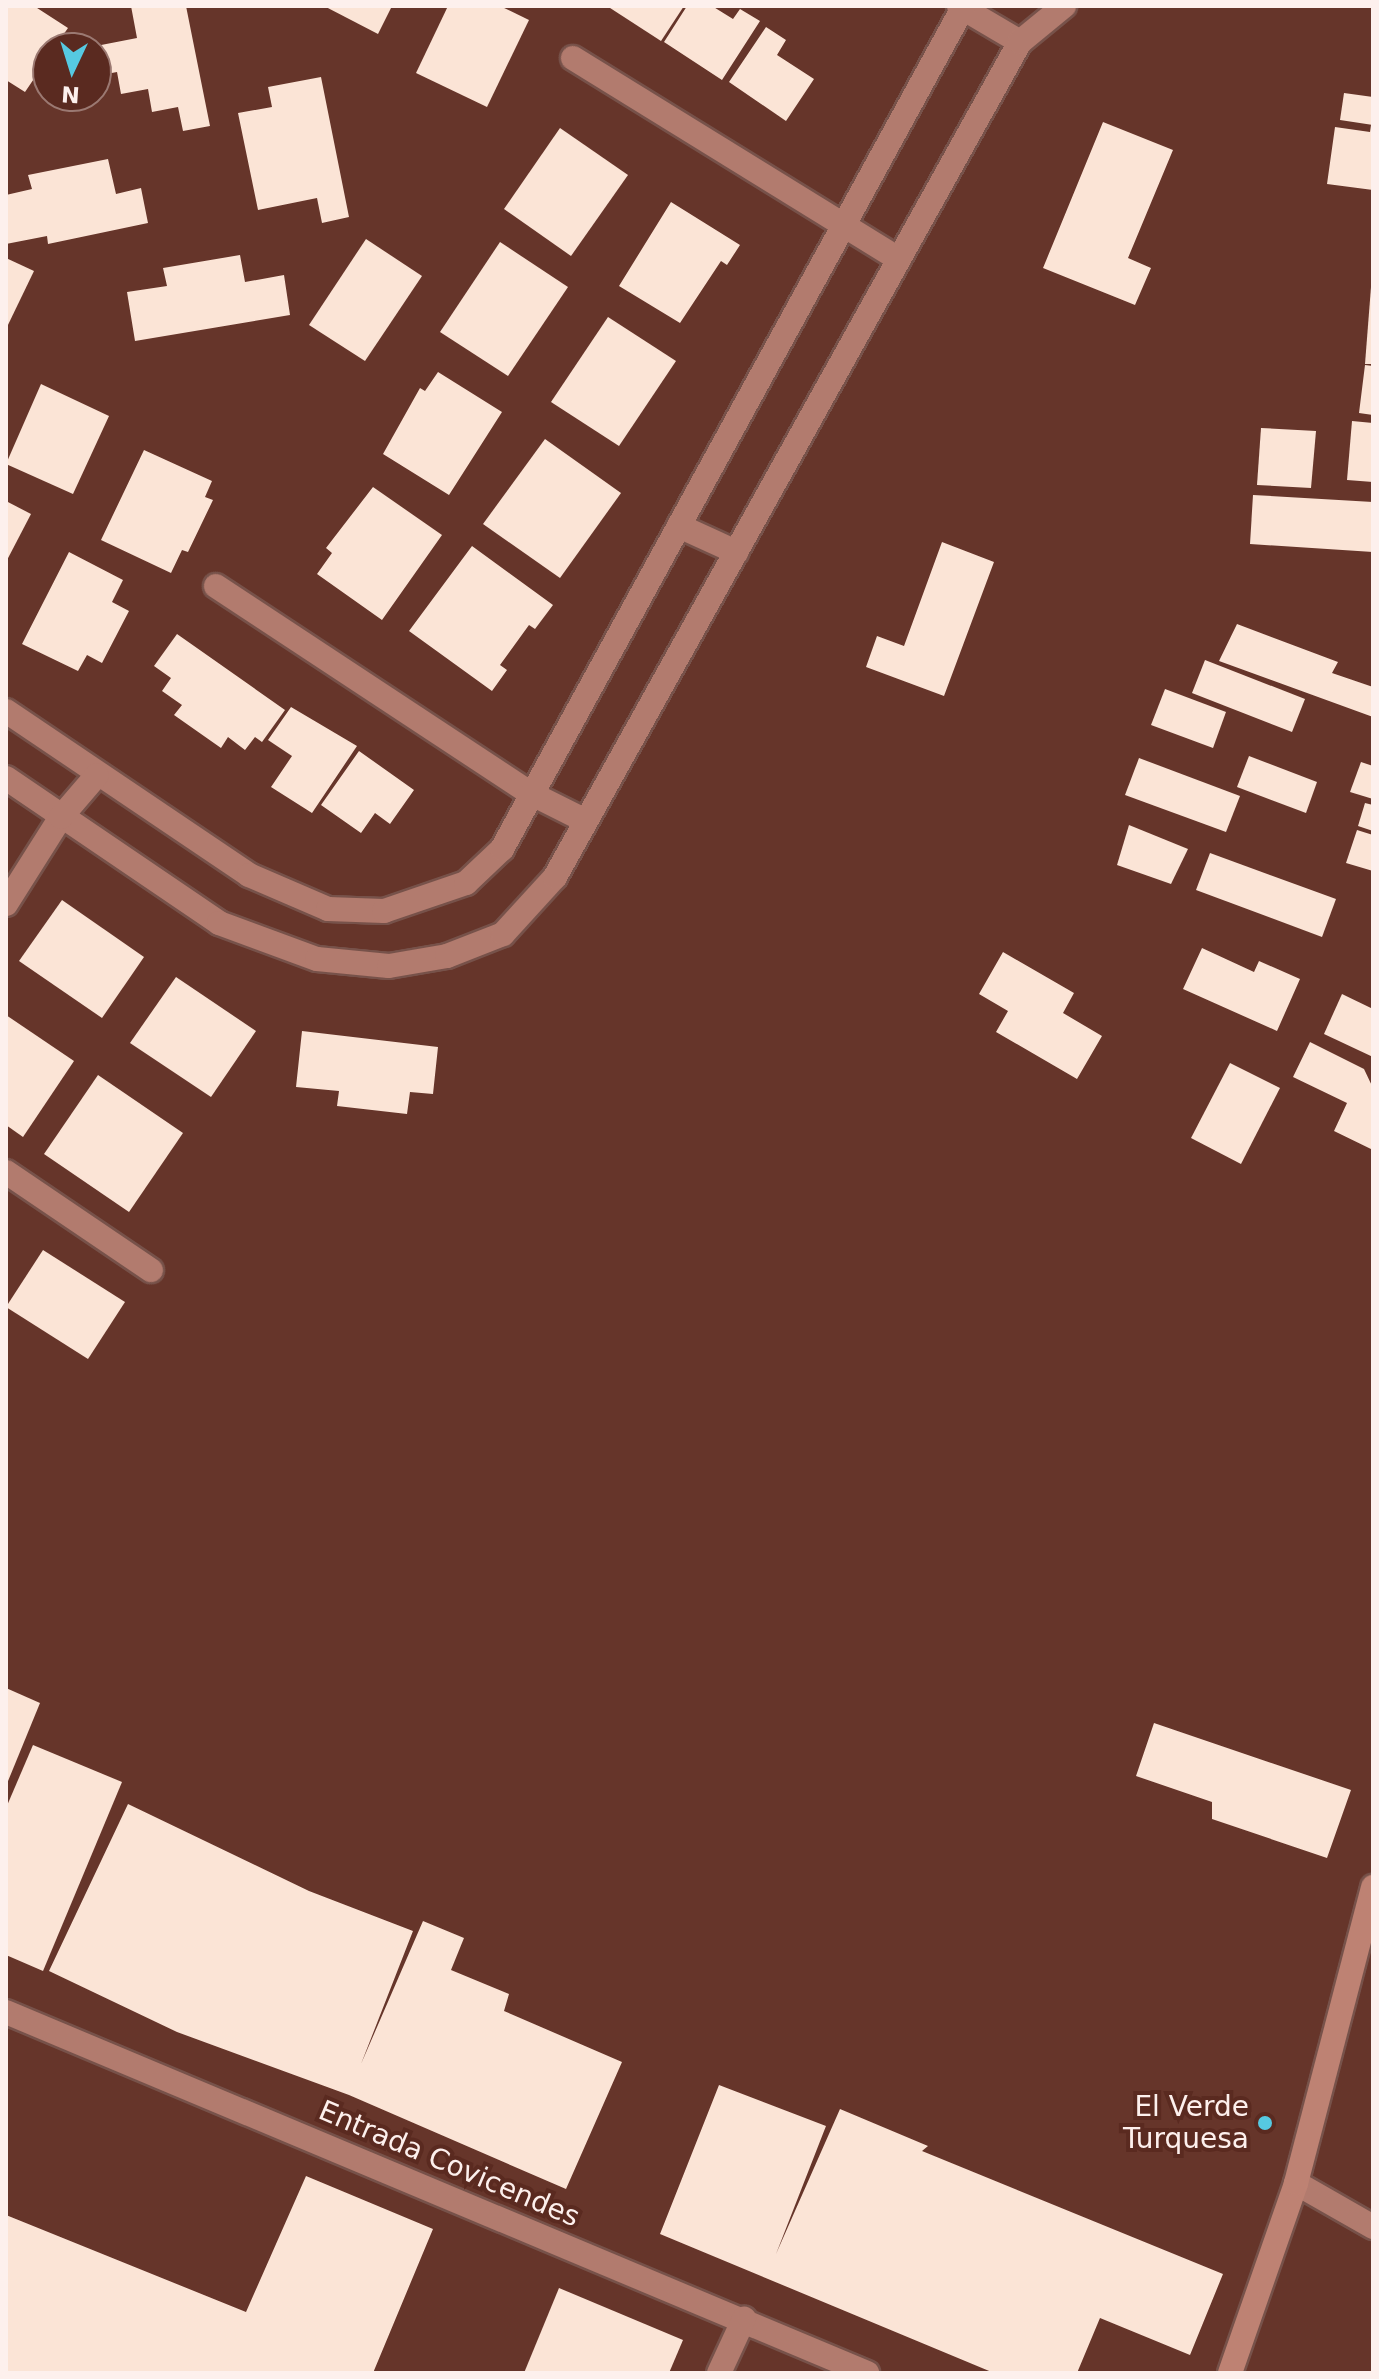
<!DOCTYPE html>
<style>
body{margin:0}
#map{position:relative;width:1379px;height:2379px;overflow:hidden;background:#66352a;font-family:"DejaVu Sans",sans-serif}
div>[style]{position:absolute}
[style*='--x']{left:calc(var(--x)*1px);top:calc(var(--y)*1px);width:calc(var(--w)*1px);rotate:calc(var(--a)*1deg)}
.building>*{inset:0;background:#fbe4d6}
.roads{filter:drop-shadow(2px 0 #77524a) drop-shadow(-2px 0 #77524a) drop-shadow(0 2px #77524a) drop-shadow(0 -2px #77524a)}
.street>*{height:24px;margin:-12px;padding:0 12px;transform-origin:12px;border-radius:12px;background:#b27b6e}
.secondary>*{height:24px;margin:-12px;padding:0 12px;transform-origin:12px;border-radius:12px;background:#be8273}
.dots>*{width:22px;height:22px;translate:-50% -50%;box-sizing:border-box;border:4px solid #5a2a20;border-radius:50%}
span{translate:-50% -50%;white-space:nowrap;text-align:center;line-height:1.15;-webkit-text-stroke:8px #5a2a20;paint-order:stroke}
.poi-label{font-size:28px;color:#fdf0ed}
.right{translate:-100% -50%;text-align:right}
.street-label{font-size:28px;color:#fdf0ed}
.frame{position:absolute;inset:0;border:8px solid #fdf0ed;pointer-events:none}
.north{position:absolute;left:32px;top:32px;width:80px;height:80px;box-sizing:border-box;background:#5a2a20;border:2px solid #9b7972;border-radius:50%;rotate:184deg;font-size:22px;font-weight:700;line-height:32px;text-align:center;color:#fdf0ed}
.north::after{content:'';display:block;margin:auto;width:28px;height:36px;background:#56c9e1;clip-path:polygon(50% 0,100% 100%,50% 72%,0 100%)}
</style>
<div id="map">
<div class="building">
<i style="clip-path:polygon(6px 6px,34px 6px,68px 28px,54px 48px,48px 48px,48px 58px,25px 92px,6px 80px)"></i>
<i style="clip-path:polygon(131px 6px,186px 6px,210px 126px,183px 131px,178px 107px,152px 112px,148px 89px,121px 94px,117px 72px,96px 76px,96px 46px,137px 38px)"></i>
<i style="clip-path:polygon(324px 6px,392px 6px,378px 34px)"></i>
<i style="clip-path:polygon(448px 6px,500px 6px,529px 20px,487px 107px,416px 73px)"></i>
<i style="clip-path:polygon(607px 6px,684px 6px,661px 41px)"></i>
<i style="clip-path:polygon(687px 6px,712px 6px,733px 19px,740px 9px,760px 21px,722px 80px,664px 42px)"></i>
<i style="clip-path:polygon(766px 27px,786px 40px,777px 55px,814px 79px,786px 121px,729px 82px)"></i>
<i style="clip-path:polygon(321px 77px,349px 217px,322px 223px,317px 198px,258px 210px,238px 113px,272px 107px,268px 87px)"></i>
<i style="clip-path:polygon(1344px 93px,1373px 97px,1373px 125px,1340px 120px)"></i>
<i style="clip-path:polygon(1103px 122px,1173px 150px,1128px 258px,1151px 268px,1135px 305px,1043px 268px)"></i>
<i style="clip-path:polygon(1371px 125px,1373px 190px,1327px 184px,1335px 127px,1370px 132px)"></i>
<i style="clip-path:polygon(560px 128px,628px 175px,571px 256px,504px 209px)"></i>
<i style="clip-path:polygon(108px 159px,116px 194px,141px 188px,148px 223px,48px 244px,47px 236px,6px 244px,6px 195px,32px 189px,28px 175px)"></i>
<i style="clip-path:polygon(671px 202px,740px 245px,727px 265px,721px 261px,680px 323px,619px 286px)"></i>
<i style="clip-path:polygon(366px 239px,422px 276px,365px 361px,309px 325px)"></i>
<i style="clip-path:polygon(500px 242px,568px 287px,508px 376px,440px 332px)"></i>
<i style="clip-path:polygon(240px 255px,245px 282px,284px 275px,290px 315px,135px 341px,127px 292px,167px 286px,163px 268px)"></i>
<i style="clip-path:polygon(6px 258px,34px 271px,6px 329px)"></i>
<i style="clip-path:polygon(1371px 287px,1373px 287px,1373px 364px,1365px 364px)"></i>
<i style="clip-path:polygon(608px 317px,676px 361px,619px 446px,551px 402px)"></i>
<i style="clip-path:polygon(1365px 365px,1373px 366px,1373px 415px,1359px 413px)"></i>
<i style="clip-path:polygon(438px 372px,502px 412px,449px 495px,383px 454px,420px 388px,425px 391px)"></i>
<i style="clip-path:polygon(41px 384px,109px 416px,73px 494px,6px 464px)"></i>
<i style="clip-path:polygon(1352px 421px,1373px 423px,1373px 482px,1347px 480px)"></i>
<i style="clip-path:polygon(1261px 428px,1316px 431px,1311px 488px,1257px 485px)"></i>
<i style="clip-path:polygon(545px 439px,621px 493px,560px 578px,483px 524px)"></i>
<i style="clip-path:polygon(144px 450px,212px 481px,205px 497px,213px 500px,188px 552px,182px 550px,171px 573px,101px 540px)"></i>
<i style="clip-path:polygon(373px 487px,442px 535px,382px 620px,317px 574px,332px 553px,326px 548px)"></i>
<i style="clip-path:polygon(1253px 495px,1373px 502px,1373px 552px,1250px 544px)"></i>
<i style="clip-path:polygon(6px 501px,31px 514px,6px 562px)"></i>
<i style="clip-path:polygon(942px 542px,994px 562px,944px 696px,866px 667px,877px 636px,904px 646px)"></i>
<i style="clip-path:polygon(472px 546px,553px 605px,535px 629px,529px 625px,500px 665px,507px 670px,492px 691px,409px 631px)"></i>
<i style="clip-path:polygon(69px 552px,123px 580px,112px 602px,129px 611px,102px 663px,87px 655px,78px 671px,22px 644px)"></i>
<i style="clip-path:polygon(1237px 624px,1338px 662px,1332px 673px,1373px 687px,1373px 717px,1219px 661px)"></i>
<i style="clip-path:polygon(177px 634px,285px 710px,262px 742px,255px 737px,245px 750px,228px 737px,221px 748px,174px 715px,182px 705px,162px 691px,171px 678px,154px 666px)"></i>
<i style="clip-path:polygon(1205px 660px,1305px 699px,1292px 732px,1192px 693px)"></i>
<i style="clip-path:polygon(1165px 689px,1226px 712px,1213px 748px,1151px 725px)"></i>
<i style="clip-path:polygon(291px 707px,357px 746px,312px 813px,271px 787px,292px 756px,268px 740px)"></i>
<i style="clip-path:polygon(359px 751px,414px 790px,390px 824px,375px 813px,361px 833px,321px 805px)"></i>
<i style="clip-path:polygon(1249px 756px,1317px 782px,1306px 813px,1237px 787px)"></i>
<i style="clip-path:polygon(1139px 758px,1240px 796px,1226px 832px,1125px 795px)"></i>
<i style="clip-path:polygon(1361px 762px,1373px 766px,1373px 799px,1350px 792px)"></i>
<i style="clip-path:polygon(1365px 803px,1373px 805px,1373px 831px,1358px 826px)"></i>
<i style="clip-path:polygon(1129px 825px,1188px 849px,1171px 884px,1117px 865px)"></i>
<i style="clip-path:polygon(1357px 830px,1373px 835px,1373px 871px,1346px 863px)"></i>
<i style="clip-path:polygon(1210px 853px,1336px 899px,1322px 937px,1196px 890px)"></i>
<i style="clip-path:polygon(62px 900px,144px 957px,102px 1018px,19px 961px)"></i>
<i style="clip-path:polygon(1202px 948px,1254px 972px,1259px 961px,1300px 979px,1277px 1031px,1183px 989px)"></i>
<i style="clip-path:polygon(1003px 952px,1074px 993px,1063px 1013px,1102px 1036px,1077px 1079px,996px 1032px,1008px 1011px,979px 994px)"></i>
<i style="clip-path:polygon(176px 977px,256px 1031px,211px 1097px,130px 1043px)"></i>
<i style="clip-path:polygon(1342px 994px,1373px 1009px,1373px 1057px,1324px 1034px)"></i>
<i style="clip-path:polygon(6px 1015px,74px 1061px,23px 1137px,6px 1125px)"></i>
<i style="clip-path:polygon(302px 1031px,438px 1047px,433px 1094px,410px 1092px,407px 1114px,337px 1106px,339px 1091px,296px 1087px)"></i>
<i style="clip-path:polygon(1310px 1042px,1364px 1069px,1373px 1088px,1373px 1150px,1334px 1131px,1347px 1103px,1293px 1077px)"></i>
<i style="clip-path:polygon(1230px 1063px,1280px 1088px,1241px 1164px,1191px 1138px)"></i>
<i style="clip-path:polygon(98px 1075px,183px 1133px,129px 1212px,44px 1154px)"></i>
<i style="clip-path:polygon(43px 1250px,125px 1302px,88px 1359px,6px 1307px)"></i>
<i style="clip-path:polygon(6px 1688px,40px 1703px,6px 1786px)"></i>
<i style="clip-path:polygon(1154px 1723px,1351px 1790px,1327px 1858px,1212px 1819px,1212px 1802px,1136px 1776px)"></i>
<i style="clip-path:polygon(33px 1745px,122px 1782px,43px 1971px,6px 1955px,6px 1808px)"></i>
<i style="clip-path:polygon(128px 1804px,309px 1891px,413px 1931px,361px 2064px,423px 1921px,464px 1938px,451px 1970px,509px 1994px,504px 2011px,622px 2062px,566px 2189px,349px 2095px,177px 2032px,49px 1971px)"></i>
<i style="clip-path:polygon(719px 2085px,826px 2126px,776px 2254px,840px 2109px,928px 2146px,922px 2151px,1223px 2274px,1190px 2355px,1100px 2318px,1077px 2373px,994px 2373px,660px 2234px)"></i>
<i style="clip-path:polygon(306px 2176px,433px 2229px,373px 2373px,6px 2373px,6px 2215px,246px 2312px)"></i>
<i style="clip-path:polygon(559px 2288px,683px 2340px,669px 2373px,524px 2373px)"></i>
</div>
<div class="roads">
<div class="street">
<i style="--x:959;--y:6;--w:71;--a:30.5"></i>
<i style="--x:573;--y:58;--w:383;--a:31.7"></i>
<i style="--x:679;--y:526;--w:63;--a:24.5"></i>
<i style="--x:216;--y:586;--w:378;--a:33.4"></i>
<i style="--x:532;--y:794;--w:60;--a:26.6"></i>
<i style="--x:6;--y:711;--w:293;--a:34"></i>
<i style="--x:249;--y:875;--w:86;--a:23.3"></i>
<i style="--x:328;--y:909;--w:56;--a:2"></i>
<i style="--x:384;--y:911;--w:87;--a:-18.9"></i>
<i style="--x:466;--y:883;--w:50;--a:-43.4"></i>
<i style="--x:502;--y:849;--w:961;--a:-61.28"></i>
<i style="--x:6;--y:778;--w:258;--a:34.2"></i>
<i style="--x:219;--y:923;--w:104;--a:20.2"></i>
<i style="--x:317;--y:959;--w:72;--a:5.6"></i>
<i style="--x:389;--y:966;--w:59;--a:-9.8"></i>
<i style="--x:447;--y:956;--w:60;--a:-21.4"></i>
<i style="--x:503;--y:934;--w:77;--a:-47.6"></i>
<i style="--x:555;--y:877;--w:956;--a:-60.89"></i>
<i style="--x:1020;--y:42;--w:57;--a:-39.3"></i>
<i style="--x:6;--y:904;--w:103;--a:-57.7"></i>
<i style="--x:61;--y:817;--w:55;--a:-49.4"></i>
<i style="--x:6;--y:1172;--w:175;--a:34.1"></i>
<i style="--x:6;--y:2012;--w:934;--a:22.75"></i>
<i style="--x:1296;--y:2183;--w:89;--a:29.7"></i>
<i style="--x:719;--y:2373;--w:60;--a:-65.2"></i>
</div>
<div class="secondary">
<i style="--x:1230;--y:2373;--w:201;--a:-70.8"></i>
<i style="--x:1296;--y:2183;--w:306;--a:-75.4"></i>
</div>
</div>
<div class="dots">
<i style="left:1265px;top:2123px;background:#56c9e1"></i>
</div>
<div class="poi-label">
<span class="right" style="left:1249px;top:2123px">El Verde<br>Turquesa</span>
</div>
<div class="street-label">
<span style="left:449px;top:2164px;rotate:23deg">Entrada Covicendes</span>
</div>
<div class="frame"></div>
<div class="north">N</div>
</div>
